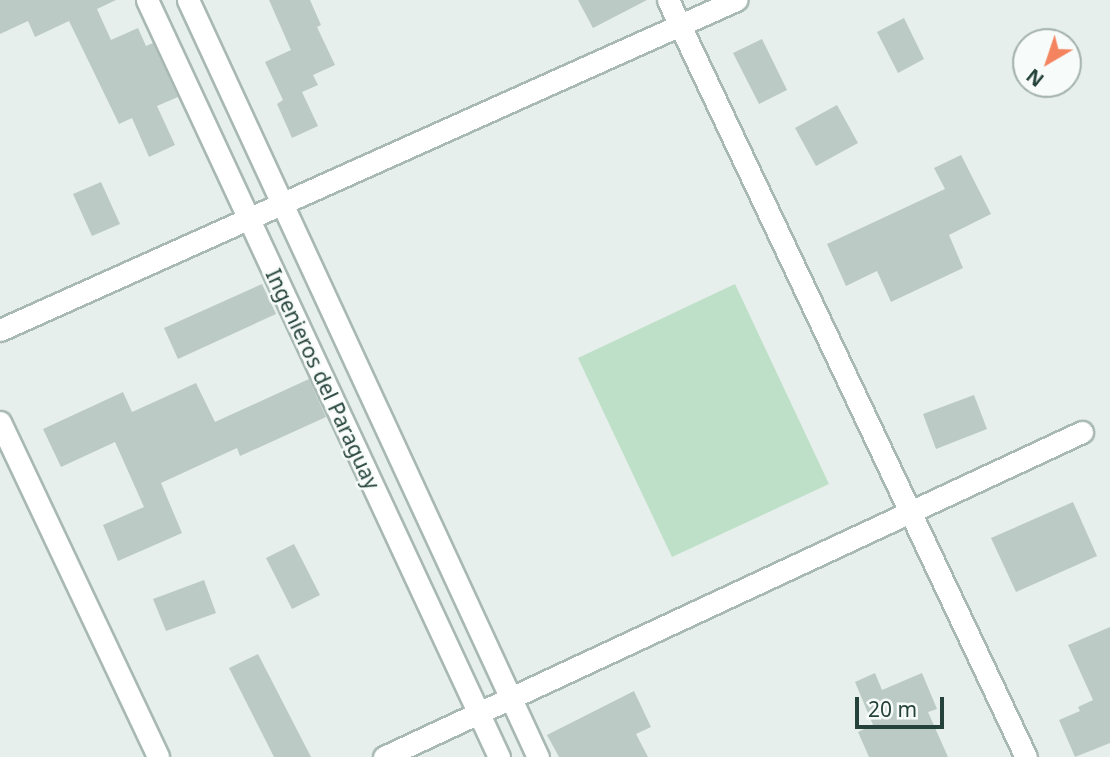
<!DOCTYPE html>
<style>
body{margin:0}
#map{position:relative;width:1110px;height:757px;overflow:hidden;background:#e6efeb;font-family:"Noto Sans",sans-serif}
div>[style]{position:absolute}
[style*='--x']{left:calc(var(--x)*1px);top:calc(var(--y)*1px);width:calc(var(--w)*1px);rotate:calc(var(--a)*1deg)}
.green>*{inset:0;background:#bfe0c8}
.building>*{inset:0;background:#bbcac4}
.roads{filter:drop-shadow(2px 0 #a8b8b2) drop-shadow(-2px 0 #a8b8b2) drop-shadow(0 2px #a8b8b2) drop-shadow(0 -2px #a8b8b2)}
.minor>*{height:21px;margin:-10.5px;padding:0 10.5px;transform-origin:10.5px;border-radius:10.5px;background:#fff}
span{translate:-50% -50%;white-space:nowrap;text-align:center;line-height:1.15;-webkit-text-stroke:5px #f7fbf9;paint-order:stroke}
.street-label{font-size:21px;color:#24423a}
.north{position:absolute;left:1012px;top:28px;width:70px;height:70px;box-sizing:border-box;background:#f7fbf9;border:2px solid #a3b1ad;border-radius:50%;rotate:219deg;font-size:19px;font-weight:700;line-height:28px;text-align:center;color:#24423a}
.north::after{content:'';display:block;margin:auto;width:24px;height:32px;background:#f4845f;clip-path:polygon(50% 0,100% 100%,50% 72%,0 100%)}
.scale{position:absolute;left:855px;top:697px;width:89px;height:32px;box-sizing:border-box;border:4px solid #24423a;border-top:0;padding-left:9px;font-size:21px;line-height:24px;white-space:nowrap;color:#24423a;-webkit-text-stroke:5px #f7fbf9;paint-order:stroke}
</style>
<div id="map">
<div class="green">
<i style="clip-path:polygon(735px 284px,829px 484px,672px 557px,578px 358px)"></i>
</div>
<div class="building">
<i style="clip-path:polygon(0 0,116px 0,97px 9px,111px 40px,138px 28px,146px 46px,153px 43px,178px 97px,157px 106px,175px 145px,149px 157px,132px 118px,119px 124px,69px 21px,35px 37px,28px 21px,0 34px)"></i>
<i style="clip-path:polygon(269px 0,310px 0,321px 25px,317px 27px,335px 65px,313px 75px,318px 85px,302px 92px,318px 126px,292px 138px,277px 104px,283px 100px,265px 62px,291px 50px)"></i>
<i style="clip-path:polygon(578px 0,647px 0,593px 28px)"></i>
<i style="clip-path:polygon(904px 18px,924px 59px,898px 73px,877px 32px)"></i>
<i style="clip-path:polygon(762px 39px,787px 90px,759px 104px,733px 53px)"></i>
<i style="clip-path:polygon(837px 105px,858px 143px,816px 166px,795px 128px)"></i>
<i style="clip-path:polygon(961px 155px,991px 214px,949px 235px,963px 268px,891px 302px,877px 271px,846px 286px,827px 244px,945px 189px,934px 168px)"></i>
<i style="clip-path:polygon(101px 182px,120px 224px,92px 236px,73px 194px)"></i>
<i style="clip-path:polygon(262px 284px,276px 314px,178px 359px,164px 328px)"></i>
<i style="clip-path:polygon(309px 379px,326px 417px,240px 456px,237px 448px,161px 483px,182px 533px,118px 561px,103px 525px,144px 507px,115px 442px,61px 467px,43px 429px,123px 392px,132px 412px,196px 383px,215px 422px)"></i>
<i style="clip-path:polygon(974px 395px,987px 429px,936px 449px,923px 414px)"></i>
<i style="clip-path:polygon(1073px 502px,1097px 556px,1016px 592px,991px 538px)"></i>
<i style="clip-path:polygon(294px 544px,320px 595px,292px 609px,266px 558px)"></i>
<i style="clip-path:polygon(204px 580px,216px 613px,166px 631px,153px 599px)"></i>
<i style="clip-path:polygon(1110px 627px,1110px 743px,1075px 757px,1059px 720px,1080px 711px,1078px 707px,1093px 700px,1068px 645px)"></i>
<i style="clip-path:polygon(258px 654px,311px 757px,274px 757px,229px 668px)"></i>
<i style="clip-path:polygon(875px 673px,882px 690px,922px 673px,937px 709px,928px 712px,948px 757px,869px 757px,858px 732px,873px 725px,855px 682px)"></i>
<i style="clip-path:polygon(634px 691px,651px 727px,636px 734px,648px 757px,559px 757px,547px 735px)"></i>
</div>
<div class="roads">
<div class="minor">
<i style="--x:147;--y:0;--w:835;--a:65.06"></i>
<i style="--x:188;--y:0;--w:834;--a:65.19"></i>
<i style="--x:668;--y:0;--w:837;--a:64.69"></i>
<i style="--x:0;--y:330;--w:807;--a:-24.15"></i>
<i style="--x:0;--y:422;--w:370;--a:64.7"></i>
<i style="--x:384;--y:757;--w:770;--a:-24.97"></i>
</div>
</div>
<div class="street-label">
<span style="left:323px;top:379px;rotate:65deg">Ingenieros del Paraguay</span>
</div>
<div class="north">N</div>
<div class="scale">20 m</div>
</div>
